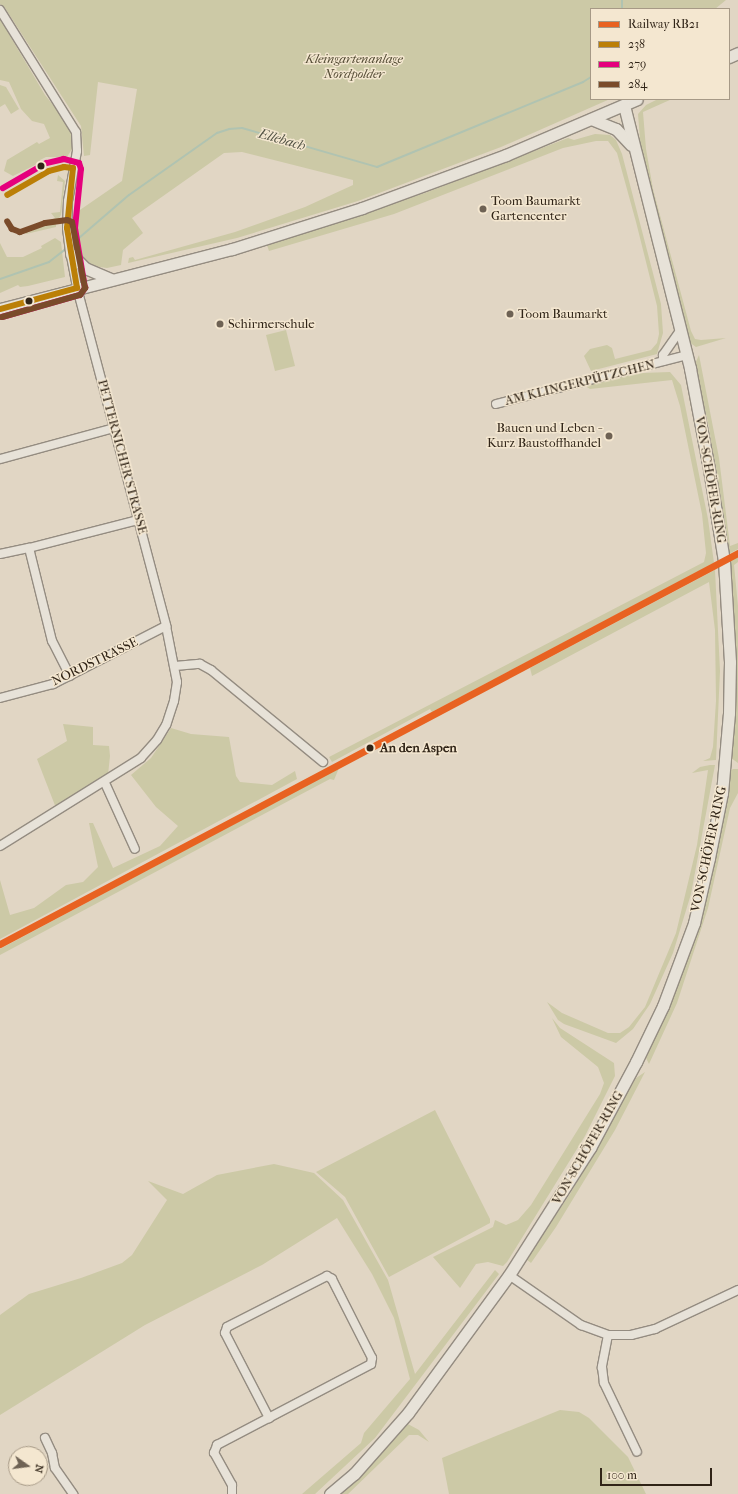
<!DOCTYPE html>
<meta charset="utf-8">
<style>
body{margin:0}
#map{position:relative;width:738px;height:1494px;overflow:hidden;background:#e1d6c4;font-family:"IM FELL French Canon",serif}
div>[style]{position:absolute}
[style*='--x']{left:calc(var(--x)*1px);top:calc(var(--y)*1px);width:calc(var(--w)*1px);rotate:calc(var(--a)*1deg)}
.green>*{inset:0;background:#ccc9a6}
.stream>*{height:2px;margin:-1px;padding:0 1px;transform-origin:1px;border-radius:1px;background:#b0c3b1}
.roads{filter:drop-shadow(1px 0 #948c81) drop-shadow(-1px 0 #948c81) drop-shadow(0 1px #948c81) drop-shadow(0 -1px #948c81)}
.minor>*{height:8px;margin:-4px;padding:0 4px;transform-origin:4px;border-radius:4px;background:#e7e2d8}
.secondary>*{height:11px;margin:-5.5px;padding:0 5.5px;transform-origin:5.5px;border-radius:5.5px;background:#e7e2d8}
.bus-1>*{height:6px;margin:-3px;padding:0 3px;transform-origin:3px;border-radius:3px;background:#bb7f07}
.bus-2>*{height:6px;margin:-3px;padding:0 3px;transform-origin:3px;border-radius:3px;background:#e5007d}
.bus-3>*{height:6px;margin:-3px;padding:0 3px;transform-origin:3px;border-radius:3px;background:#7a4b2a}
.rail-1>*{height:7px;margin:-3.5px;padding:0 3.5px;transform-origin:3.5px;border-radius:3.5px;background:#e86221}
.dots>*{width:11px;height:11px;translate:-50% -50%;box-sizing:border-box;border:2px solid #f4e7d0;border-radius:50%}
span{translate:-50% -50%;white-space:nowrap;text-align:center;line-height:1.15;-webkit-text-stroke:3px #f4e7d0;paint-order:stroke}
.park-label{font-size:13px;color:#534b34;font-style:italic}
.poi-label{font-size:13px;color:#302417}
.left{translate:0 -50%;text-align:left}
.right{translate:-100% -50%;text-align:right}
.street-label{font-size:13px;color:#302417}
.stop-label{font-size:13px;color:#302417;font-weight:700}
.water-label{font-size:14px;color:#505143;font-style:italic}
.legend{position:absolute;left:590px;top:8px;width:140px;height:92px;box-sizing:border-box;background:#f4e7d0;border:1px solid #a69986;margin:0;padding:5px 7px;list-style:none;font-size:12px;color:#302417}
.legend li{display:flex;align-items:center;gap:8px;height:20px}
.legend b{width:20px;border:1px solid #a69986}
.north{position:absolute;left:8px;top:1446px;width:40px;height:40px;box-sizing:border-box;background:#f4e7d0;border:1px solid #a69986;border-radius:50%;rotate:104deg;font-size:11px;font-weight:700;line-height:16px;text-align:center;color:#302417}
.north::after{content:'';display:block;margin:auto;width:14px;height:18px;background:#6e6254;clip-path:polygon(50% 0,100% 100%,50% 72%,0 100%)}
.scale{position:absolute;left:600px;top:1468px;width:112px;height:18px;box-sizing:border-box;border:2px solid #302417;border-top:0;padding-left:5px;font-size:12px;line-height:14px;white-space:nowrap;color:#302417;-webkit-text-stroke:3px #f4e7d0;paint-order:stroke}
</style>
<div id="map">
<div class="green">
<i style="clip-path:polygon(0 0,726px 0,715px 9px,591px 9px,591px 99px,610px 99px,501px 147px,358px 201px,237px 238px,128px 263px,129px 258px,133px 257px,135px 260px,235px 232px,305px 207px,353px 185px,353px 180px,242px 152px,224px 153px,132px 218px,143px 233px,123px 250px,121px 265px,107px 268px,93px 266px,81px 255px,78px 248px,77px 212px,122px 181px,137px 89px,98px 82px,90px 155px,84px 156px,81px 126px,5px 8px,0 4px)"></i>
<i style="clip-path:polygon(0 19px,45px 95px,66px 121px,73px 137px,72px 149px,67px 157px,46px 157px,40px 160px,41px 162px,13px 176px,4px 171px,7px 160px,37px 142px,39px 144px,50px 138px,44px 124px,32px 121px,21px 109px,9px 82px,0 80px)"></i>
<i style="clip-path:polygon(0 85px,6px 87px,19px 109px,11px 114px,5px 104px,0 107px)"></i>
<i style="clip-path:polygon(658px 99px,672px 99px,643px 112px,646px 149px,653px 189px,691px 331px,695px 339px,701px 340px,726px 338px,696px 347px,689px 342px,686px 332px,641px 152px,638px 114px,646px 105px)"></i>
<i style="clip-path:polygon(595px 134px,610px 135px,616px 140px,622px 154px,661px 304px,663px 333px,657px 354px,591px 371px,584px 356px,590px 349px,607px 345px,612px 348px,615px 359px,651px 350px,657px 343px,659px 334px,657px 306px,636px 222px,617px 153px,608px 141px,596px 141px,563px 148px,394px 214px,269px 251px,267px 245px,286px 238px,425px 193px,568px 138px,574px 140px)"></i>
<i style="clip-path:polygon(58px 175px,65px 181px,61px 215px,56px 223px,56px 227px,26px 234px,25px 229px,28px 233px,55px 218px,51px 213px,60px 212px,63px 182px,57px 181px)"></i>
<i style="clip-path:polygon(55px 238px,61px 242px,65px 277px,28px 286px,20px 287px,18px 285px,0 293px,0 243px,7px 257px,23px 257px,42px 248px,41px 246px)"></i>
<i style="clip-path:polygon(286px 330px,295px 366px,275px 371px,266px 335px)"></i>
<i style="clip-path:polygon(699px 355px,719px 458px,730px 546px,738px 543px,738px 549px,727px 555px,709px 427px,694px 366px)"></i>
<i style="clip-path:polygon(670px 372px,681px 385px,708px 519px,714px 563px,432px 712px,430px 709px,332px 762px,329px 757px,704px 562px,706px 553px,702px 514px,680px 406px,672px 380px,590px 389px,582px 384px,642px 373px)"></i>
<i style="clip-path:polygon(738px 556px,738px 562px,734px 565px,738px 606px,738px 763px,731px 758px,735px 659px,727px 561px)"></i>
<i style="clip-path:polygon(715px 570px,720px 671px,716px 760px,703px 761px,710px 758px,713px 747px,716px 701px,715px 630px,709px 582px,532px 676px,530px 668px)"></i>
<i style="clip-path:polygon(63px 724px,93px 727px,93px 745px,109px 746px,110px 756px,108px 775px,56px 808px,37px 759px,67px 741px)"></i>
<i style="clip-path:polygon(171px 728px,191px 734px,229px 737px,236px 776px,240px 782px,272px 785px,295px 771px,297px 779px,0 939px,0 880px,10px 915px,34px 908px,66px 885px,83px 882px,98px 867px,89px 823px,93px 823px,113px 868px,160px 846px,178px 826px,156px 807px,131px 775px,151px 758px)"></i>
<i style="clip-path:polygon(710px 765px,715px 765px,691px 894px,673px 953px,650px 1004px,633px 1029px,616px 1043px,564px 1024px,558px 1020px,547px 1002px,562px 1013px,608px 1033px,620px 1033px,629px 1027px,645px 1007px,676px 933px,697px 845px,708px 770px,692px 773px,700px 767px)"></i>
<i style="clip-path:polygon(339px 768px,334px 780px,330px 779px,262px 815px,0 955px,0 949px)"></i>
<i style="clip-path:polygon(733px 769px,738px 769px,738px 793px,730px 808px,708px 908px,677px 1003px,649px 1064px,646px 1058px,679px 983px,702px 911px,719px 840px,730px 771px)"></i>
<i style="clip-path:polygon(552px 1018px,560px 1028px,614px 1063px,615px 1076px,585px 1136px,507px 1262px,503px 1266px,488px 1262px,476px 1264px,460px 1288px,433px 1257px,493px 1227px,495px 1220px,506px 1225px,518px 1220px,531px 1205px,600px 1094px,604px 1083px,598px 1067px,561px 1037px)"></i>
<i style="clip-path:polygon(645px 1072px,615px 1130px,556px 1227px,531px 1263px,526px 1259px,570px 1194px,636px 1078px)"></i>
<i style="clip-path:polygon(435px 1110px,490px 1219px,490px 1223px,389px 1277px,345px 1197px,316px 1172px)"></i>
<i style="clip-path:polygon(274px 1164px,314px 1173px,343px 1200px,388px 1280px,415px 1374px,495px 1270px,499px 1274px,375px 1438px,315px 1494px,302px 1494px,361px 1443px,364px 1433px,410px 1379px,394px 1318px,372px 1274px,337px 1218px,262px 1265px,145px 1325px,0 1415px,0 1315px,29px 1294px,81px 1278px,122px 1263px,132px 1255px,167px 1200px,148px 1181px,183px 1194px,217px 1175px)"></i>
<i style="clip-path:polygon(560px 1410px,579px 1412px,589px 1418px,628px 1457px,646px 1494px,449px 1494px,442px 1458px)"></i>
<i style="clip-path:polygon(406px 1423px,419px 1430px,429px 1442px,418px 1435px,409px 1435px,348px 1494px,336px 1494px)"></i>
</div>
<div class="stream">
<i style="--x:622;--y:0;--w:9;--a:90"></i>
<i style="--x:72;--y:244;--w:75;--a:-40.7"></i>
<i style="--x:129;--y:195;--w:108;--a:-35.2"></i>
<i style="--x:217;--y:133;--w:13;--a:-18"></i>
<i style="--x:229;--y:129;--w:13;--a:-4"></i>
<i style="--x:242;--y:128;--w:141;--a:16.1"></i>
<i style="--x:377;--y:167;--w:223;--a:-22.4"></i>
<i style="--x:583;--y:82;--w:9;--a:-32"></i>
<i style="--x:0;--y:279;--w:52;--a:-19.1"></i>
<i style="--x:49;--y:262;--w:23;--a:-38"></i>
</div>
<div class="roads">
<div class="minor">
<i style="--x:0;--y:10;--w:144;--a:58.1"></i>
<i style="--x:76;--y:132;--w:19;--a:87"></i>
<i style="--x:77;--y:151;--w:51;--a:100.2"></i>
<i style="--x:68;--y:201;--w:27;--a:92"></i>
<i style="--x:67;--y:228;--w:23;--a:83"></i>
<i style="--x:70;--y:251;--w:38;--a:79"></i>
<i style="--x:77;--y:288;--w:350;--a:75.2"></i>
<i style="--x:166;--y:626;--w:57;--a:78.9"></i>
<i style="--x:177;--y:682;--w:19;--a:99"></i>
<i style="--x:174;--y:701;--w:25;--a:108"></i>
<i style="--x:166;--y:725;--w:17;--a:121"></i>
<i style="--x:157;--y:740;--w:24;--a:132"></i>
<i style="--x:141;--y:758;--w:166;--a:148"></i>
<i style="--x:663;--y:361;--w:6;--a:-90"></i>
<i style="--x:663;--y:355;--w:29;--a:-55"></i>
<i style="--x:496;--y:404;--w:197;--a:-14.4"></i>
<i style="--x:0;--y:459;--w:118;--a:-15.2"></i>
<i style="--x:0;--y:554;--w:30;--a:-12"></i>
<i style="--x:175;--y:666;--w:25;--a:-5"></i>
<i style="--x:200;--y:664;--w:13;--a:29"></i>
<i style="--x:211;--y:670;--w:145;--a:39.4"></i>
<i style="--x:70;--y:676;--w:39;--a:-117"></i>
<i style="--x:52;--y:641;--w:96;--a:-103.9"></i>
<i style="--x:29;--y:548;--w:113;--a:-14.4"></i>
<i style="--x:0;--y:698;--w:55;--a:-14.8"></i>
<i style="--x:53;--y:684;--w:127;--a:-27.2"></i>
<i style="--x:105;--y:783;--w:72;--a:65.6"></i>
<i style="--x:509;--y:1275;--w:88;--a:34.8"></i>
<i style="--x:581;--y:1325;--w:29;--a:20"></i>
<i style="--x:608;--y:1335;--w:23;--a:0"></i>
<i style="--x:631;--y:1335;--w:25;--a:-14"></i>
<i style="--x:655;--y:1329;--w:92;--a:-25.2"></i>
<i style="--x:608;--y:1335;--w:33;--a:101"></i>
<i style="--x:602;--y:1367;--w:16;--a:83"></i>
<i style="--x:604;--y:1383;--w:76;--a:64.4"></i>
<i style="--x:45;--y:1438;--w:17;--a:65"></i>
<i style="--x:52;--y:1453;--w:15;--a:79"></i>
<i style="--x:55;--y:1468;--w:32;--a:55"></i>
<i style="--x:232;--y:1494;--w:9;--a:-90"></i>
<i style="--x:232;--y:1485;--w:37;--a:-119"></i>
<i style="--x:214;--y:1453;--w:9;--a:-69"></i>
<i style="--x:217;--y:1445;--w:174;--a:-27.7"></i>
<i style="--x:371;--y:1364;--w:6;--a:-81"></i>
<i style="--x:372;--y:1358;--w:89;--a:-116.9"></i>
<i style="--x:332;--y:1279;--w:6;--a:-149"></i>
<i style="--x:327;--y:1276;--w:112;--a:153"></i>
<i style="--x:227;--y:1327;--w:6;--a:108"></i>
<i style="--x:225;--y:1333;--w:96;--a:62.6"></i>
</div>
<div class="secondary">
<i style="--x:729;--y:57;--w:10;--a:-24"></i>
<i style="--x:591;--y:119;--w:27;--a:22"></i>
<i style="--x:616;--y:129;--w:22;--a:47"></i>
<i style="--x:71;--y:254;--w:20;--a:45"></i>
<i style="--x:85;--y:268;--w:28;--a:23"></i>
<i style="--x:0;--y:309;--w:240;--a:-14.5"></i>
<i style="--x:232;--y:249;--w:136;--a:-17.5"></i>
<i style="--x:362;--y:208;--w:153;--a:-20.2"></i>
<i style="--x:506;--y:155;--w:142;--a:-23.1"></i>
<i style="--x:330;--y:1494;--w:31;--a:-40"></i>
<i style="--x:354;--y:1474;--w:81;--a:-48.5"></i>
<i style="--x:408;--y:1413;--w:171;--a:-53.8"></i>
<i style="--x:509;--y:1275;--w:151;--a:-57.5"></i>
<i style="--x:590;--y:1148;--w:98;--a:-61.9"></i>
<i style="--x:636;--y:1062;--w:62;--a:-64.3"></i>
<i style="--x:663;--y:1006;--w:89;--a:-69.5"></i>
<i style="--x:694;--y:923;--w:67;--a:-77"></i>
<i style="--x:709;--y:858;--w:66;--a:-78.7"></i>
<i style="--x:722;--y:793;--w:80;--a:-85"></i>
<i style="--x:729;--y:713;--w:51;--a:-88.9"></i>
<i style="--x:730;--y:662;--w:101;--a:-93.4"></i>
<i style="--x:724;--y:561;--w:93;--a:-99.3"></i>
<i style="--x:709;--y:469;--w:103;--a:-100.7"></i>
<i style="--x:690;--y:368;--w:271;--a:-104.1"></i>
</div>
</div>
<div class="bus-1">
<i style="--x:0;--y:309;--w:80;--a:-15.3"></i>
<i style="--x:77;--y:288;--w:61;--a:-99.5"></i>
<i style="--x:67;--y:228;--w:60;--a:-84.3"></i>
<i style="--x:73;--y:168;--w:9;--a:-174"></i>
<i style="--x:64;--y:167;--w:16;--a:165"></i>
<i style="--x:49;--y:171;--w:48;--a:150.3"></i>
</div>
<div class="bus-2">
<i style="--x:2;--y:317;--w:81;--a:-15.8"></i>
<i style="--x:80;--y:295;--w:9;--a:-54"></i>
<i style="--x:85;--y:288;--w:61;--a:-99.5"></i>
<i style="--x:75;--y:228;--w:59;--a:-84.2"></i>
<i style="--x:81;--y:169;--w:6;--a:-108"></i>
<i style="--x:79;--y:163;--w:16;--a:-165"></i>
<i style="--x:64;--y:159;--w:18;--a:167"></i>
<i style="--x:46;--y:163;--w:50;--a:149.8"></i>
</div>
<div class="bus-3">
<i style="--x:2;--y:317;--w:81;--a:-15.8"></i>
<i style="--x:80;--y:295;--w:9;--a:-54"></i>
<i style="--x:85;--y:288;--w:67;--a:-101.1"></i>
<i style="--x:72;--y:222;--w:5;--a:-158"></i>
<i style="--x:67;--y:220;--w:22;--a:172"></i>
<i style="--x:45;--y:223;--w:27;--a:160"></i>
<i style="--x:20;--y:232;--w:9;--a:-159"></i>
<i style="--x:12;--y:229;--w:9;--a:-122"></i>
</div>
<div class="rail-1">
<i style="--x:0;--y:944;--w:835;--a:-27.92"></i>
</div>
<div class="dots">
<i style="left:41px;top:166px;background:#302417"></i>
<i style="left:483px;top:209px;background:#6e6254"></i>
<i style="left:29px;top:301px;background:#302417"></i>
<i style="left:510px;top:314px;background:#6e6254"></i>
<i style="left:220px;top:324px;background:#6e6254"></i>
<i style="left:609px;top:436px;background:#6e6254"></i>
<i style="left:370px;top:748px;background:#302417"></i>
</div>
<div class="park-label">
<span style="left:354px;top:67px">Kleingartenanlage<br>Nordpolder</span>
</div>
<div class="poi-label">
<span class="left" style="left:491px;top:209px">Toom Baumarkt<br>Gartencenter</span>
<span class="left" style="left:518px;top:314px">Toom Baumarkt</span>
<span class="left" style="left:228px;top:324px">Schirmerschule</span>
<span class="right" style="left:601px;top:436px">Bauen und Leben -<br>Kurz Baustoffhandel</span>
</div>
<div class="street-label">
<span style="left:580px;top:383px;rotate:-14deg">AM KLINGERPÜTZCHEN</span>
<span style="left:122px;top:457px;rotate:75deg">PETTERNICHER STRASSE</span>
<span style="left:710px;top:480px;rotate:80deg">VON-SCHÖFER-RING</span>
<span style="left:95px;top:662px;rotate:-26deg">NORDSTRASSE</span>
<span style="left:709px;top:849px;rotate:-78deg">VON-SCHÖFER-RING</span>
<span style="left:588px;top:1148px;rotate:-60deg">VON-SCHÖFER-RING</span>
</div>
<div class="stop-label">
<span class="left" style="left:380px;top:748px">An den Aspen</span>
</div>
<div class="water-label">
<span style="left:282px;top:140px;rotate:16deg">Ellebach</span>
</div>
<ul class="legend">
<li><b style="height:5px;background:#e86221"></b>Railway RB21</li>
<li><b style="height:5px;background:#bb7f07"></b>238</li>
<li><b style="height:5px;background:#e5007d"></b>279</li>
<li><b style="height:5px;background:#7a4b2a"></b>284</li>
</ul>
<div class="north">N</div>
<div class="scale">100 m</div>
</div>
